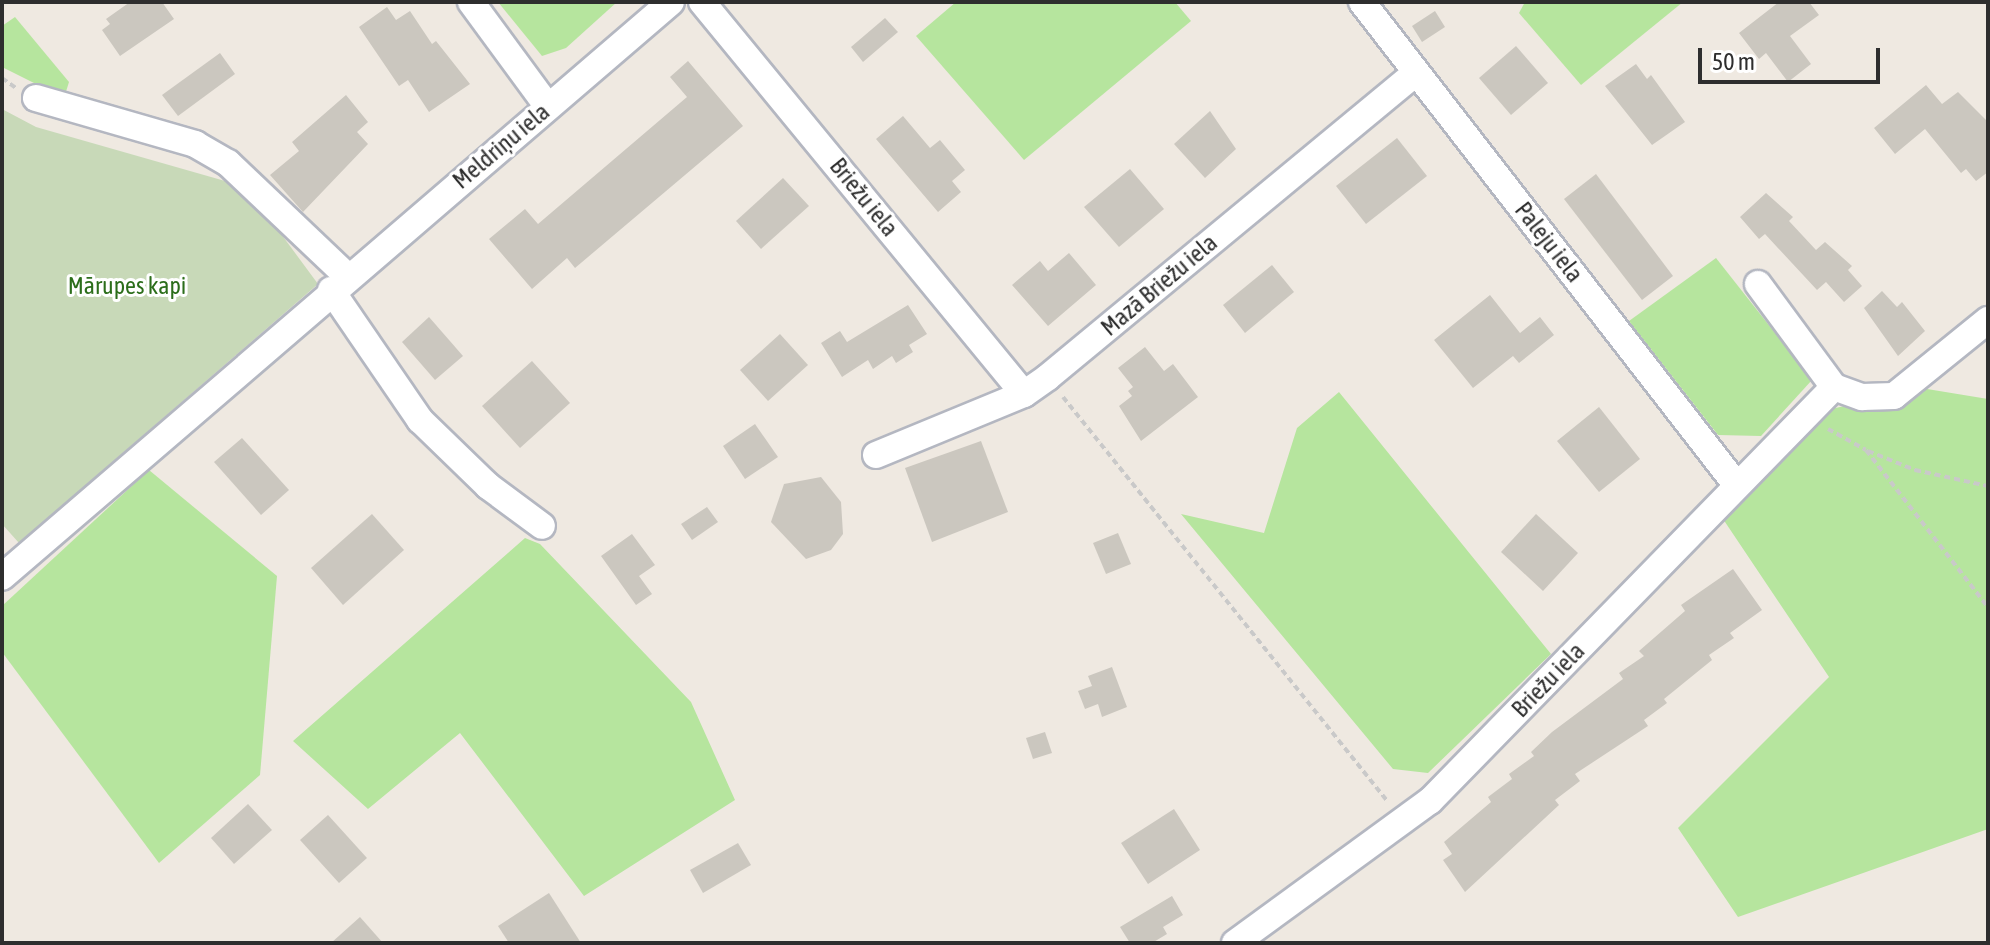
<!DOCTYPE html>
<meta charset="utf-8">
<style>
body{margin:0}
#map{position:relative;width:1990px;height:945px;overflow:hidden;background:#efe9e1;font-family:"Asap Condensed",sans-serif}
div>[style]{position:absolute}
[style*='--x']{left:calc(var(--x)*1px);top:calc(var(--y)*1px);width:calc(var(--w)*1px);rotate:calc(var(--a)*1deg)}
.green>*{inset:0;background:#b6e59e}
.cemetery>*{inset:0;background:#c8d9b8}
.building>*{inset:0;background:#cbc7bf}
.path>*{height:4px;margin-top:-2px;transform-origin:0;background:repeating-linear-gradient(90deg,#c9c9c9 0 6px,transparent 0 10px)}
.roads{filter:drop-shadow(2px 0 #b4b7c1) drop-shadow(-2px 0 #b4b7c1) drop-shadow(0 2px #b4b7c1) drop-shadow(0 -2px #b4b7c1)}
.minor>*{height:26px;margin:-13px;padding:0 13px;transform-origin:13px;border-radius:13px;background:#fff}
span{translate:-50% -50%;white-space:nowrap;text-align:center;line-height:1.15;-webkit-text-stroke:6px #fff;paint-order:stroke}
.street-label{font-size:24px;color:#2e2e2e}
.park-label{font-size:24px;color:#2c6e1b}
.frame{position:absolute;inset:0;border:4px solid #2e2e2e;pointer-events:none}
.scale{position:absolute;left:1698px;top:48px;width:182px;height:36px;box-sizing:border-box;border:4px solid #2e2e2e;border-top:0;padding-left:10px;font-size:24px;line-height:28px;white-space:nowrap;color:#2e2e2e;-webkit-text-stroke:6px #fff;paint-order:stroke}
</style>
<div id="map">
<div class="green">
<i style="clip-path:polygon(498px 2px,617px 2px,566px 48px,542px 56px)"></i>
<i style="clip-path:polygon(956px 2px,1175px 2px,1191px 21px,1024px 160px,916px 36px)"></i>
<i style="clip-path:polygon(1525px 2px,1683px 2px,1581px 85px,1519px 13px)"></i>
<i style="clip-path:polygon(15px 17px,69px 82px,64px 98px,2px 67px,2px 26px)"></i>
<i style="clip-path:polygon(1716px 258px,1812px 380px,1761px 436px,1718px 435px,1629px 321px)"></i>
<i style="clip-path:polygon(1921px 388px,1988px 399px,1988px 829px,1738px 917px,1678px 828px,1829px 677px,1721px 516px,1823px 411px)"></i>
<i style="clip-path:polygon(1339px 392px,1551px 654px,1428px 773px,1393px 769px,1181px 514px,1264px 533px,1297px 428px)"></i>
<i style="clip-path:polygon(149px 470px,277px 576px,260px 775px,159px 863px,2px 652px,2px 606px)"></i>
<i style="clip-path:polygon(525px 538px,540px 544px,691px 702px,735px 800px,584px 896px,460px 733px,368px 809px,293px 741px)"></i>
</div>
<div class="cemetery">
<i style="clip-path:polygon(2px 109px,36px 127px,225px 181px,270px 219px,318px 284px,19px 543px,2px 524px)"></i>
</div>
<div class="building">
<i style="clip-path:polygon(130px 2px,162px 2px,174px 19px,120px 56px,102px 30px,110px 24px,106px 19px)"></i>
<i style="clip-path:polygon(1779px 2px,1809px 2px,1819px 15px,1790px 36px,1811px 64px,1788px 82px,1766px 53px,1759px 59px,1739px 33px)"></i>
<i style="clip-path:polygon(387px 7px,396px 20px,410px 11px,432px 44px,436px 41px,470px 84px,429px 112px,408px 80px,399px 86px,359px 27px)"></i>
<i style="clip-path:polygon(1435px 11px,1445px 27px,1422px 42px,1412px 26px)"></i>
<i style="clip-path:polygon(885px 18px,898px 32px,863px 62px,851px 47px)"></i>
<i style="clip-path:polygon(1516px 46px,1548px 83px,1511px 115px,1479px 78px)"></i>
<i style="clip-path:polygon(220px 53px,235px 74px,178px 116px,162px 95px)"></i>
<i style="clip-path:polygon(688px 61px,743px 126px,575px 268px,567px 258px,532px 289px,489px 239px,525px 209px,538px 224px,687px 97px,670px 77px)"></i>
<i style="clip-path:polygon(1636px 64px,1647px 79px,1651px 75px,1685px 122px,1652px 145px,1605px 86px)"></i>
<i style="clip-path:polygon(1926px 85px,1942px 104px,1958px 92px,1988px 122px,1988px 172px,1976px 181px,1966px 169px,1961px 173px,1925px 129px,1895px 154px,1874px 128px)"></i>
<i style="clip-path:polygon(346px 95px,368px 122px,357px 132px,368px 144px,303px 212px,270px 175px,299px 151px,292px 142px)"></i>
<i style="clip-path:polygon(1210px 111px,1236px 149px,1205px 178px,1174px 144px)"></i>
<i style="clip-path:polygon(903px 116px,930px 148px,940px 140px,965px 170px,952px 181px,961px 192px,938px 212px,876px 139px)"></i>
<i style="clip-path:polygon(1397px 138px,1427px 176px,1366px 224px,1336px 186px)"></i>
<i style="clip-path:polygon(1130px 169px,1164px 209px,1119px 247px,1084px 207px)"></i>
<i style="clip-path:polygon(1596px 174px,1673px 276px,1642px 300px,1564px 199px)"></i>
<i style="clip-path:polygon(783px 178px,809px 206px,761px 249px,736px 221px)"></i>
<i style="clip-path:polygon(1766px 193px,1793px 217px,1789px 221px,1816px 250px,1825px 242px,1852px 266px,1848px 270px,1862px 286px,1844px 302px,1826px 282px,1817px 290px,1765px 234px,1759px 239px,1740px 217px)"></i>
<i style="clip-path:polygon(1069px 253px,1096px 285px,1048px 326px,1012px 285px,1040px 261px,1048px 271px)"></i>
<i style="clip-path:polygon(1272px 265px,1294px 292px,1245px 333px,1223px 305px)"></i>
<i style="clip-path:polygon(1882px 291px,1897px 307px,1902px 302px,1925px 331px,1898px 356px,1864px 308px)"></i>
<i style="clip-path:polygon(1490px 295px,1520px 333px,1540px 317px,1554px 335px,1519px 363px,1513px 356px,1473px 388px,1434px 340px)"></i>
<i style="clip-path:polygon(908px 305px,927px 334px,909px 345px,913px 352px,896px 363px,892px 356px,873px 369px,868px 360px,842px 377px,821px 343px,840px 331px,847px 342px)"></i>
<i style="clip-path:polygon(429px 317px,463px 356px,435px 380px,402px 342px)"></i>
<i style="clip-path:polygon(780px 334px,808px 365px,768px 401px,740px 370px)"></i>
<i style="clip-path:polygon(1145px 347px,1164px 371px,1173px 364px,1198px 397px,1141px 441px,1119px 406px,1132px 396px,1128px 391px,1133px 387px,1118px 368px)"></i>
<i style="clip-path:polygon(532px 361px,570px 403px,520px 448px,482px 406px)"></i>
<i style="clip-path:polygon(1599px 407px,1640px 459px,1599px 492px,1557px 441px)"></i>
<i style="clip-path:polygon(755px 424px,778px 457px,745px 479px,723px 446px)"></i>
<i style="clip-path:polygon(242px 438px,289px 490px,261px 515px,214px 462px)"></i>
<i style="clip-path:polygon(981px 441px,1008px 512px,932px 542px,905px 468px)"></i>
<i style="clip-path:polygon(821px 477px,841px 502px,843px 534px,831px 550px,806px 559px,771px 522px,784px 484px)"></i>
<i style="clip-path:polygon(707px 507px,718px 522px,692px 540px,681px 524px)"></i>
<i style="clip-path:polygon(372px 514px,404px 550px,343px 605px,311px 568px)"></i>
<i style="clip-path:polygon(1536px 514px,1578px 553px,1543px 591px,1501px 552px)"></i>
<i style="clip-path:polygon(1118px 533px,1131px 564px,1106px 574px,1093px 543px)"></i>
<i style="clip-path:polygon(632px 534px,655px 565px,639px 576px,652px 594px,636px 605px,601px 556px)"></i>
<i style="clip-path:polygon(1733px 569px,1762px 610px,1730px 633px,1734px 638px,1709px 655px,1712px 660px,1664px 699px,1667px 703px,1644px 720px,1648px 726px,1575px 774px,1580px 781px,1555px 800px,1559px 805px,1465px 892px,1443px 860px,1452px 854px,1444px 842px,1491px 802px,1488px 797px,1512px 779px,1509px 774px,1534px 756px,1531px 752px,1552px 732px,1623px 679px,1619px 673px,1644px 656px,1639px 651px,1685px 611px,1681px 605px)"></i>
<i style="clip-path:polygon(1112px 667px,1127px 707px,1102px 717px,1098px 704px,1085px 709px,1078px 691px,1092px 686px,1088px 676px)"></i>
<i style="clip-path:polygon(1045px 732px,1052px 753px,1033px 759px,1026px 738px)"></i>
<i style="clip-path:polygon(248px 804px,272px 830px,234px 864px,211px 838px)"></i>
<i style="clip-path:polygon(1174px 809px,1200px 850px,1148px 884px,1121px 843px)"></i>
<i style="clip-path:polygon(328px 815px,367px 858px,339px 883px,300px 840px)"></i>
<i style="clip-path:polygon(738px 843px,751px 865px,703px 893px,690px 870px)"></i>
<i style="clip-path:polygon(549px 893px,581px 943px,509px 943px,498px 926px)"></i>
<i style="clip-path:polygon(1172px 896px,1183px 915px,1163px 927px,1167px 934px,1152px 943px,1130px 943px,1120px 927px)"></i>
<i style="clip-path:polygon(360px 917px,383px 943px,331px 943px)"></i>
</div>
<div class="path">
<i style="--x:2;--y:78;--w:17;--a:36"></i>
<i style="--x:1063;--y:397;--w:519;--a:51.25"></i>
<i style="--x:1828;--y:429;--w:43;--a:28.9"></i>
<i style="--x:1866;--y:450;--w:199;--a:52.2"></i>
<i style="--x:1868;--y:451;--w:51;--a:22"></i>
<i style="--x:1915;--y:470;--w:75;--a:12.4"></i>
</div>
<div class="roads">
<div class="minor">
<i style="--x:471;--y:2;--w:130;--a:53.7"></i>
<i style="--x:702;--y:2;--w:507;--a:50.6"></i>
<i style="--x:1362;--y:2;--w:609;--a:52.21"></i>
<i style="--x:36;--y:98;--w:166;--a:16.1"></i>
<i style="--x:195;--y:144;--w:38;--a:30"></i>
<i style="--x:228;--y:163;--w:164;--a:43.5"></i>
<i style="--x:1758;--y:284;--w:128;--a:53.6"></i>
<i style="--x:331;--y:290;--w:158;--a:55.6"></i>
<i style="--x:420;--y:420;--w:95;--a:44.1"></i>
<i style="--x:488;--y:486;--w:67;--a:36.5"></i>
<i style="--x:876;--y:455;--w:160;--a:-22.4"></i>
<i style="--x:1024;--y:394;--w:29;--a:-35"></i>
<i style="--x:1048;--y:377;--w:477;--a:-39.6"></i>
<i style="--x:2;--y:577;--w:882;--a:-40.68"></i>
<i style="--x:1235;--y:943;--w:241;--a:-36.1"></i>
<i style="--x:1430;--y:801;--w:578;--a:-45.7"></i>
<i style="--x:1834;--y:387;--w:30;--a:20"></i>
<i style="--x:1862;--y:397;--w:32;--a:-2"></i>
<i style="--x:1894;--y:396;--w:121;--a:-39"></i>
</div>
</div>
<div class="street-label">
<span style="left:501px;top:146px;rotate:-40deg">Meldriņu iela</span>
<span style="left:864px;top:197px;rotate:51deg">Briežu iela</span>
<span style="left:1549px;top:242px;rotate:52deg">Paleju iela</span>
<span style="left:1159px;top:285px;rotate:-40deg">Mazā Briežu iela</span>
<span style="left:1548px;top:680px;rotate:-46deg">Briežu iela</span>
</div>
<div class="park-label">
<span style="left:127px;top:286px">Mārupes kapi</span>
</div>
<div class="frame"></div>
<div class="scale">50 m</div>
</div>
